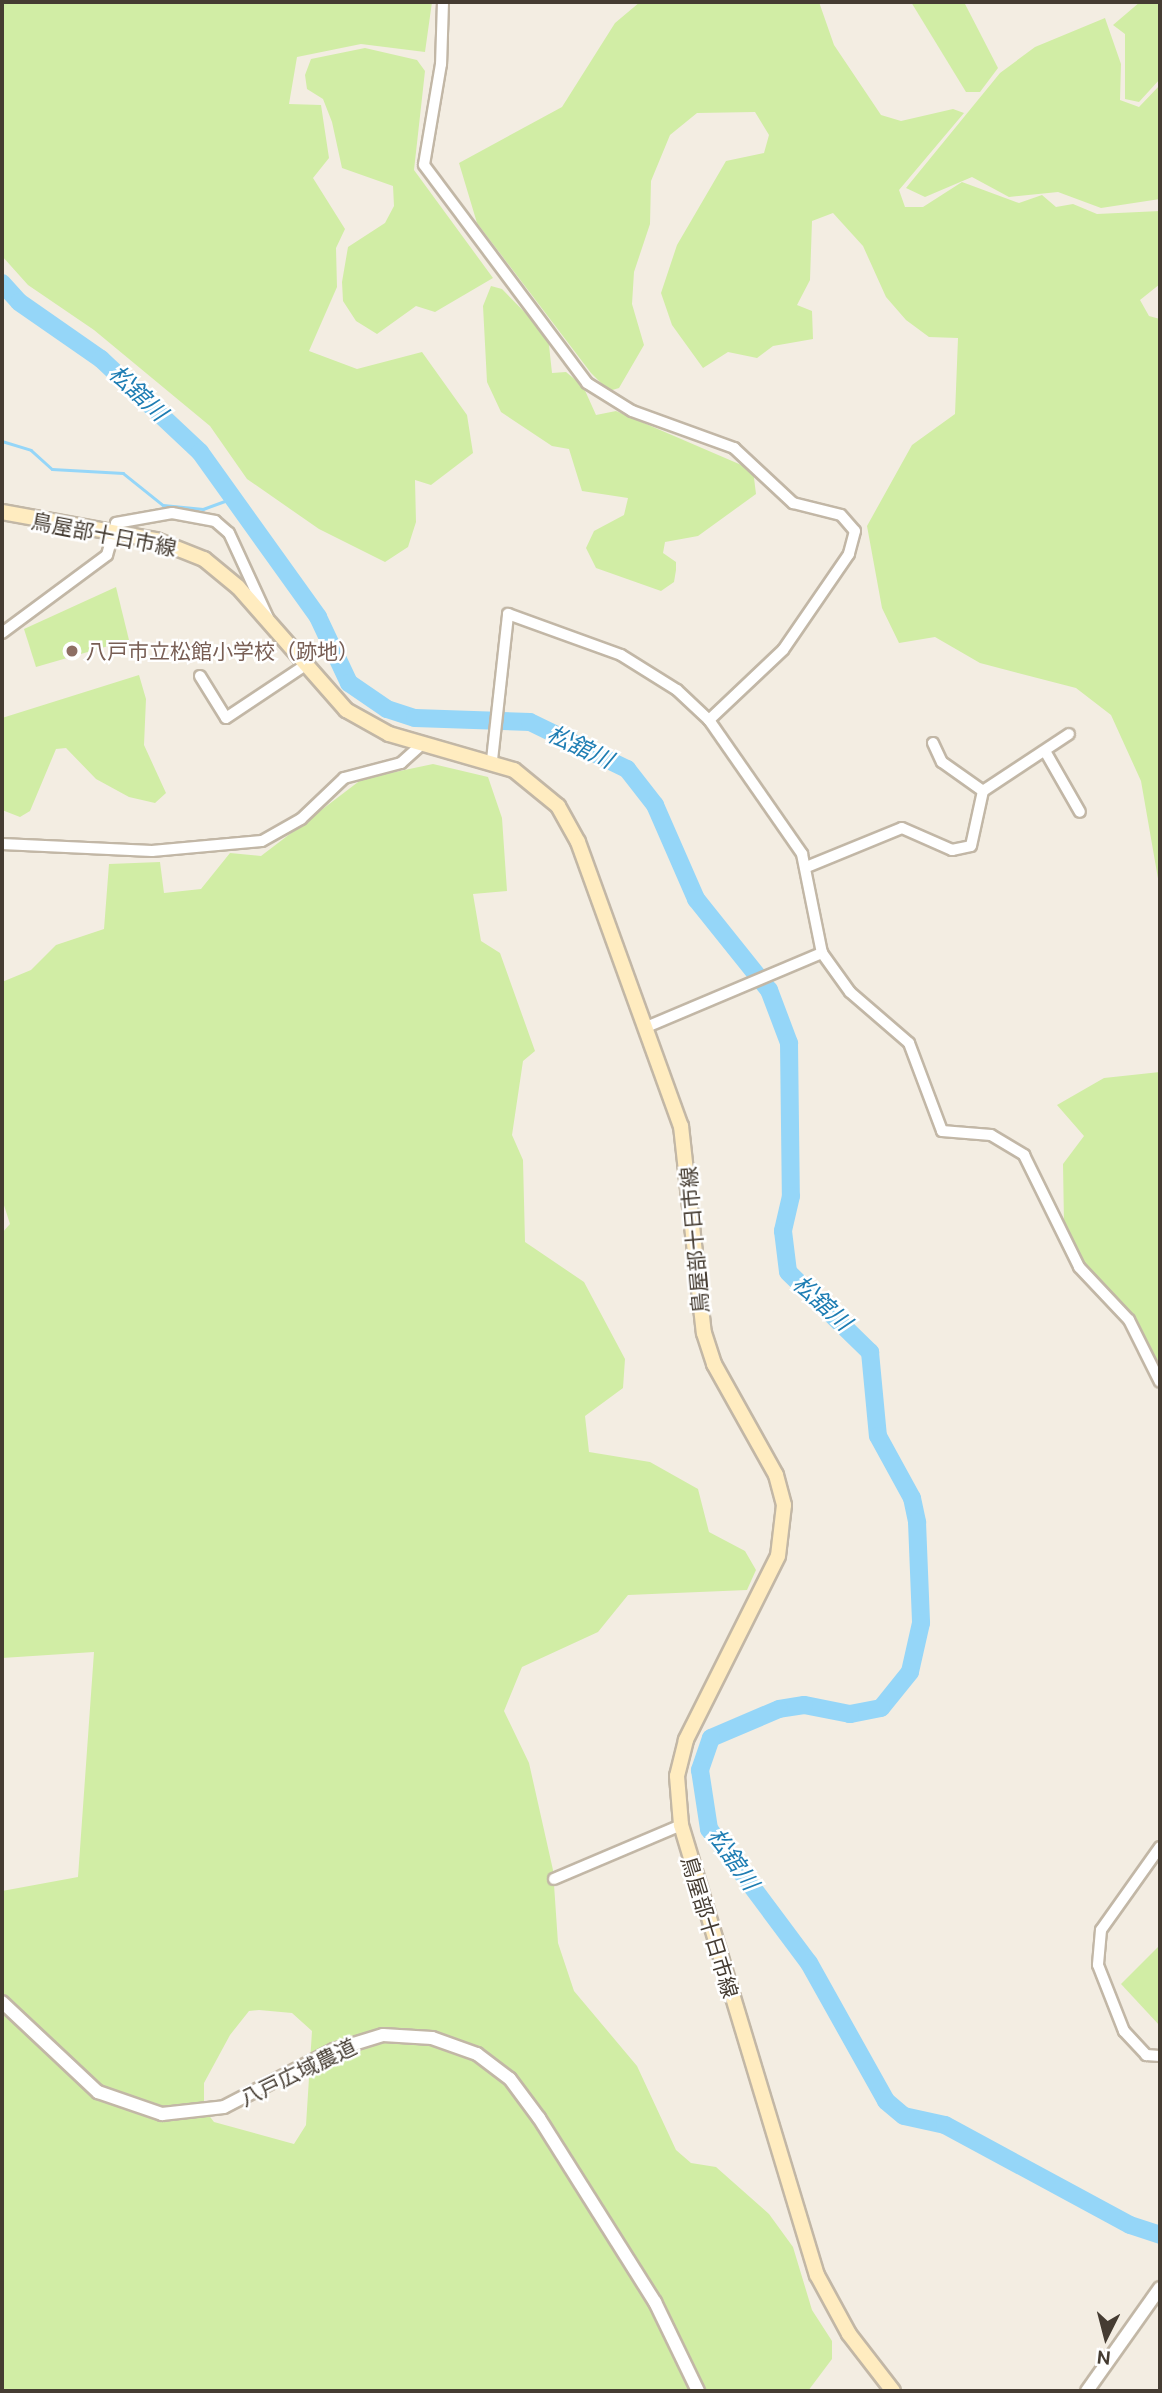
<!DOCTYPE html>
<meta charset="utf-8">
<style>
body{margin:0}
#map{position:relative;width:1162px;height:2393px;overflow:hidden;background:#f3ede2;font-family:Ubuntu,"Noto Sans JP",sans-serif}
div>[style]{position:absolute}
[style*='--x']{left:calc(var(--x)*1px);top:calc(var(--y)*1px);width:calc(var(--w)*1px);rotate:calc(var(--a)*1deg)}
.green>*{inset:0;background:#d1eda5}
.stream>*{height:2.5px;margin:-1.25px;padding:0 1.25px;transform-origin:1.25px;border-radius:1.25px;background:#95d6f8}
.river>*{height:18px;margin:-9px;padding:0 9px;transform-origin:9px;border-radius:9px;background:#95d6f8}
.roads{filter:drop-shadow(2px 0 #c2b7a6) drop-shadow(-2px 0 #c2b7a6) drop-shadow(0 2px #c2b7a6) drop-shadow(0 -2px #c2b7a6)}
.minor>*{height:10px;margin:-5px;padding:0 5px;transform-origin:5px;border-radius:5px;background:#fff}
.tertiary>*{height:12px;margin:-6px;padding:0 6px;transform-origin:6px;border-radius:6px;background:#fff}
.secondary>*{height:14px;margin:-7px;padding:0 7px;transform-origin:7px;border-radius:7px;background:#ffecc0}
.dots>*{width:19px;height:19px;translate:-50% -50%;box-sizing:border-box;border:4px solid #fff;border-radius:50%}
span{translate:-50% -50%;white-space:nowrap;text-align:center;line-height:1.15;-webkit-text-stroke:5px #fff;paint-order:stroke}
.street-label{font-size:21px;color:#453c32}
.education-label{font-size:21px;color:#785e54}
.left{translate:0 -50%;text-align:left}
.water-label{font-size:23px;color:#1e7db3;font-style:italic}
.frame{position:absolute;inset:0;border:4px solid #453c32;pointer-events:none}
.north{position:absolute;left:1071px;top:2302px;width:70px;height:70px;-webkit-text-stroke:5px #fff;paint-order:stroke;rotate:186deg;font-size:19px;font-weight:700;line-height:28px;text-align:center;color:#453c32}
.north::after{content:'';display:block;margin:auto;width:24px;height:32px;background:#453c32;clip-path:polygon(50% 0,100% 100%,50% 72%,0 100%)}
</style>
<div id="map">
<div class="green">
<i style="clip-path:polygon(2px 2px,432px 2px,425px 52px,361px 44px,297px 57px,289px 104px,321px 105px,329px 158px,313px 178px,345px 229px,336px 248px,337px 287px,309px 351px,357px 369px,422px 352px,467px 415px,473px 453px,431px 485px,415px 480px,416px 522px,408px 547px,385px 562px,319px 529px,247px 479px,210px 426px,94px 330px,28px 285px,2px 256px)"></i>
<i style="clip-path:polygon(640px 2px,819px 2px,834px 45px,881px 115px,901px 121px,953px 109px,964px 113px,899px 190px,905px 207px,923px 207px,962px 182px,1019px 203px,1042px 195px,1056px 207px,1073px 204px,1097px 214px,1160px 211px,1160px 284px,1140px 300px,1149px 316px,1160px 319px,1160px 890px,1141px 781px,1111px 715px,1076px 688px,980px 663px,935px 637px,899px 643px,882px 608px,867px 526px,912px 445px,955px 414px,958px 338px,929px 337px,906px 320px,886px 297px,863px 246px,833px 213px,812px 221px,810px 280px,797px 305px,812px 311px,813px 339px,773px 346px,757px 358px,728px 352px,703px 368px,672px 325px,661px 293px,677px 245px,726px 161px,764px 153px,769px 135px,755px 112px,697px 113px,670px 135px,651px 181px,650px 224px,634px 272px,632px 304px,644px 345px,619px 388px,609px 391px,591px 373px,477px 223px,459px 163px,562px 107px,615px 23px)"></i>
<i style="clip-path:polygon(911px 2px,964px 2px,998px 68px,980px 92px,966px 92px)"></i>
<i style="clip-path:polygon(1140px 2px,1160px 2px,1160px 79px,1139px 102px,1125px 99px,1125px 34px,1113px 25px)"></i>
<i style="clip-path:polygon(1105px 18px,1121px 64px,1120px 100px,1139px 107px,1160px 85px,1160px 199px,1101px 208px,1058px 192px,1009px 197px,972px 177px,925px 197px,906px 188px,1000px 73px,1035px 47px)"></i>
<i style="clip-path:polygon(365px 48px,417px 60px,425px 71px,414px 170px,493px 278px,435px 312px,416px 306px,377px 334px,356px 321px,343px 301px,342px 282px,348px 247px,385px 223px,394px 206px,393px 186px,342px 168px,332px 122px,323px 99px,307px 89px,305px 75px,311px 59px)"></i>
<i style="clip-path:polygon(491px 286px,502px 289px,548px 336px,552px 373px,566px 372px,583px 386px,596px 415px,616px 411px,753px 470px,756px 494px,698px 536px,665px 542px,663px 553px,676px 562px,676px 570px,674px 582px,661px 591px,596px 568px,586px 548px,594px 531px,624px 515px,628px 498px,582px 491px,569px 449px,552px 446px,501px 412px,487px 382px,483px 306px)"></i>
<i style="clip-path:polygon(116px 587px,129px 640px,36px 667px,24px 629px)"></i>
<i style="clip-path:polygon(139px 675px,146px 699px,144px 745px,166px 793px,155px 803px,129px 797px,96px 779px,66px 748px,56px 749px,30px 811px,20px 817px,2px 810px,2px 718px)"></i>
<i style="clip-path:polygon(evenodd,433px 764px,488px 777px,502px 818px,507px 891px,473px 894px,481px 941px,500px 953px,535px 1051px,523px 1061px,512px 1135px,523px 1160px,525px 1242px,584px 1282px,625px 1359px,623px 1388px,585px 1416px,589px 1452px,650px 1462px,698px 1489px,709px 1532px,745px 1551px,756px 1570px,747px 1590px,628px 1595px,598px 1632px,522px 1667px,504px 1711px,529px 1763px,553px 1870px,558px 1943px,574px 1991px,637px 2066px,676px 2150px,691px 2163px,716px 2167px,769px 2214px,793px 2247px,812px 2310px,832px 2341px,832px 2359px,808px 2391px,2px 2391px,2px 1891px,78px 1877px,94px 1652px,2px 1658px,2px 1233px,10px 1224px,2px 1199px,2px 982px,31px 970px,56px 945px,104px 929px,109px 864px,160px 862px,164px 893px,201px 889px,230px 853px,261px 856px,362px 779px,433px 764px,259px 2010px,292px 2013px,312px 2031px,306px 2125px,294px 2144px,214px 2122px,204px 2109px,204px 2083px,230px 2035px,249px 2011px,259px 2010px)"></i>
<i style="clip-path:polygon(1160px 1072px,1160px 1375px,1076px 1254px,1064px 1224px,1063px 1164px,1084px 1136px,1057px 1105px,1104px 1078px)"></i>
<i style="clip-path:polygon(1160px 1945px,1160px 2026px,1121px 1984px)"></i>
</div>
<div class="stream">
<i style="--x:2;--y:441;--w:30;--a:17"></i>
<i style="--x:31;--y:450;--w:28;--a:42"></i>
<i style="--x:52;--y:469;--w:71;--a:3.2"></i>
<i style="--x:123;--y:473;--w:51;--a:38.7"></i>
<i style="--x:163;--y:505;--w:40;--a:5.7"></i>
<i style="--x:203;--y:509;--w:33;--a:-20"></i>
</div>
<div class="river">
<i style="--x:2;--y:283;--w:25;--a:48"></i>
<i style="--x:19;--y:302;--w:100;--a:34.8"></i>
<i style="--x:101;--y:359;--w:136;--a:43.2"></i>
<i style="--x:200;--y:452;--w:203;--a:54.4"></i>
<i style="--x:318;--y:617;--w:73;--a:64.8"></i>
<i style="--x:349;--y:683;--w:46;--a:34.4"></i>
<i style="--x:387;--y:709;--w:29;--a:18"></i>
<i style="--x:415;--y:718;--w:115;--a:2"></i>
<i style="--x:530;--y:722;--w:108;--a:25.9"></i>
<i style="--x:627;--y:769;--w:46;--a:52.1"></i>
<i style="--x:655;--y:805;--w:103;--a:66.4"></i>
<i style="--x:696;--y:899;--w:117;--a:51.3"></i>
<i style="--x:769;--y:990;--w:57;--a:69.3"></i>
<i style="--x:789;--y:1043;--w:153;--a:89.3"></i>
<i style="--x:791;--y:1196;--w:36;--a:103"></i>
<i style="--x:783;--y:1231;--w:41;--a:83"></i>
<i style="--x:788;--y:1272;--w:115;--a:44.3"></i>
<i style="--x:870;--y:1352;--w:84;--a:84.6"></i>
<i style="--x:878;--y:1436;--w:71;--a:61.3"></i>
<i style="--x:912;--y:1498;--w:25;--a:78"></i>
<i style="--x:917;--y:1522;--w:101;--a:87.7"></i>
<i style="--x:921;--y:1623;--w:50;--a:102.7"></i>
<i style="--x:910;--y:1672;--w:46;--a:128.9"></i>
<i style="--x:881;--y:1708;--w:32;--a:169"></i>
<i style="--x:850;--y:1714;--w:47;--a:-168.9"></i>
<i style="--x:804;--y:1705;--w:25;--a:171"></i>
<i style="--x:779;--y:1709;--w:74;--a:156.9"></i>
<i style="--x:711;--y:1738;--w:34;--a:109"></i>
<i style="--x:700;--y:1770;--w:60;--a:81.3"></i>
<i style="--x:709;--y:1829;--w:167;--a:53.3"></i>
<i style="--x:809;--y:1963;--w:158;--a:60.8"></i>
<i style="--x:886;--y:2101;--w:23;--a:40"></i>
<i style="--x:904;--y:2116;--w:42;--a:12.4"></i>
<i style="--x:945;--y:2125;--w:210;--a:28.4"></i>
<i style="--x:1130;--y:2225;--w:32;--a:18"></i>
</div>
<div class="roads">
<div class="minor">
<i style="--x:443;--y:2;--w:62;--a:91.8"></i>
<i style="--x:441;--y:64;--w:102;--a:99.6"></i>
<i style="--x:424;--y:165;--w:272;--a:53.2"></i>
<i style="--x:587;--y:383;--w:53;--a:31.9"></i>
<i style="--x:632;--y:411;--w:109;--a:19.9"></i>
<i style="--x:734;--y:448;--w:81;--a:43"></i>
<i style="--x:793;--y:503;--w:49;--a:14"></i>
<i style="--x:841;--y:515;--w:21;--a:49"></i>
<i style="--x:855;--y:531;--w:24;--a:105"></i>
<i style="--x:849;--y:554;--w:116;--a:124.5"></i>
<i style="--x:783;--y:650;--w:102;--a:136.6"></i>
<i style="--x:2;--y:633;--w:131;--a:-36.6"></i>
<i style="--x:107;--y:555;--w:33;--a:-74"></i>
<i style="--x:116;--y:523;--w:57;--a:-10.1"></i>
<i style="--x:172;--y:513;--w:44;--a:10.5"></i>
<i style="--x:215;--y:521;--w:18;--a:41"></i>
<i style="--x:229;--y:533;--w:98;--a:65.3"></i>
<i style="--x:200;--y:676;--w:49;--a:58.2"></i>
<i style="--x:226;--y:718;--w:94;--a:-33.7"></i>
<i style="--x:933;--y:743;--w:21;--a:65"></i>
<i style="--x:942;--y:762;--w:50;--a:35.3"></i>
<i style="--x:1045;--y:751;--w:70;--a:60.2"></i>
<i style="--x:492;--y:760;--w:147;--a:-83.7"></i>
<i style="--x:508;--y:614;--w:120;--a:19.9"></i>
<i style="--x:621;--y:655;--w:66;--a:32"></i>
<i style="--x:677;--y:690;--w:44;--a:43.2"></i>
<i style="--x:709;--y:720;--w:163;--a:55.2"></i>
<i style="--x:802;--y:854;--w:101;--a:78.6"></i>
<i style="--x:822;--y:953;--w:48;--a:54.3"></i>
<i style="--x:850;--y:992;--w:78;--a:40.8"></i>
<i style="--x:909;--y:1043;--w:94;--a:69.4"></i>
<i style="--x:942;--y:1131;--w:49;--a:4.7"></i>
<i style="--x:991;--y:1135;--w:39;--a:31"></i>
<i style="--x:1024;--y:1155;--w:125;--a:63.8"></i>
<i style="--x:1079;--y:1267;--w:73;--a:46.7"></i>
<i style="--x:1129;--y:1320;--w:69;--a:63.4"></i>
<i style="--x:2;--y:844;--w:150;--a:2.7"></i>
<i style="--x:152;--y:851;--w:110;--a:-5.2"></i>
<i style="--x:262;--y:841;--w:45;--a:-29.4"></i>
<i style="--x:301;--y:819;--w:59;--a:-43.6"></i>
<i style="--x:344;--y:778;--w:59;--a:-14.7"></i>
<i style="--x:401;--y:763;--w:27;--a:-42"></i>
<i style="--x:809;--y:866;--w:100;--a:-22.2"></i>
<i style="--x:902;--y:828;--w:55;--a:23.7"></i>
<i style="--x:952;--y:850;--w:19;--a:-12"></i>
<i style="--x:971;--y:846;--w:56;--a:-77.7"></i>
<i style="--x:983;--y:791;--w:103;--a:-33.5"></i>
<i style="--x:649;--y:1026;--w:188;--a:-22.9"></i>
<i style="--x:1160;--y:1847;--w:102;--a:125.4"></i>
<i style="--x:1101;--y:1930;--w:35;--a:95"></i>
<i style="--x:1098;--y:1965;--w:71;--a:68.5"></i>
<i style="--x:1124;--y:2031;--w:33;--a:47"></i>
<i style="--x:1146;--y:2055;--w:14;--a:4"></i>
<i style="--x:554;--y:1879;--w:138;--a:-23"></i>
</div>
<div class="tertiary">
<i style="--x:2;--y:2002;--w:132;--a:43.2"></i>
<i style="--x:98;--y:2092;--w:68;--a:19"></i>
<i style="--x:162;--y:2114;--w:62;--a:-6.4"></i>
<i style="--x:224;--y:2107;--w:124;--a:-27.4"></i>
<i style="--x:334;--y:2050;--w:51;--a:-17"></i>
<i style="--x:383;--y:2035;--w:49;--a:3.5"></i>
<i style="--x:432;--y:2038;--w:48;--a:19.6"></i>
<i style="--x:477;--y:2054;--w:41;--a:37.1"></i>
<i style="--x:510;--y:2079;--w:49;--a:53.4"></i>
<i style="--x:539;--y:2118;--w:218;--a:57.8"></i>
<i style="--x:655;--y:2302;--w:99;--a:64.2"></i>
<i style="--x:1087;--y:2391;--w:126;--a:-54.7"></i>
</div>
<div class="secondary">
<i style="--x:2;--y:512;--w:157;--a:10.3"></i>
<i style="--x:156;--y:540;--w:52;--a:21.6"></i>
<i style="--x:204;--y:559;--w:44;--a:39.5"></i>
<i style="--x:238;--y:587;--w:164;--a:48.7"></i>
<i style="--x:346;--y:710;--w:49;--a:29.2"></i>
<i style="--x:389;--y:734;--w:130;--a:16.1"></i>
<i style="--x:514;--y:770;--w:57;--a:39.3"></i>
<i style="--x:558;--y:806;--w:41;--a:60.9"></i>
<i style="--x:578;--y:842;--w:302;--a:70.1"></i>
<i style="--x:681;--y:1126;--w:208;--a:83.7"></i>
<i style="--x:704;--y:1333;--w:33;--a:72"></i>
<i style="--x:714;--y:1364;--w:127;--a:60.8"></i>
<i style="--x:776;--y:1475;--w:31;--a:75"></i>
<i style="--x:784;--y:1505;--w:51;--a:96.7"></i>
<i style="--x:778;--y:1556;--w:206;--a:116.6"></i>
<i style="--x:686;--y:1740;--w:37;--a:104"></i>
<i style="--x:677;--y:1776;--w:49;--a:85.3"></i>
<i style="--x:681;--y:1825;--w:470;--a:73.2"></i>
<i style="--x:817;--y:2275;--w:67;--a:61.5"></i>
<i style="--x:849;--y:2334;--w:72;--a:52.3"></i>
</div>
</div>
<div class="dots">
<i style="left:72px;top:651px;background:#8d6e63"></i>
</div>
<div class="street-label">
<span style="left:104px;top:534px;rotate:11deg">鳥屋部十日市線</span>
<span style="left:694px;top:1240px;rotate:-95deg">鳥屋部十日市線</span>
<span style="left:710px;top:1927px;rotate:73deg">鳥屋部十日市線</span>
<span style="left:298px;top:2072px;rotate:-26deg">八戸広域農道</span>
</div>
<div class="education-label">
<span class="left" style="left:86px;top:651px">八戸市立松館小学校（跡地）</span>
</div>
<div class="water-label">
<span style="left:138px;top:393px;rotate:43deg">松舘川</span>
<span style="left:580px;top:747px;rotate:25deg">松舘川</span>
<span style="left:822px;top:1303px;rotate:42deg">松舘川</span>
<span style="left:733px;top:1859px;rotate:55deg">松舘川</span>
</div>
<div class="frame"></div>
<div class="north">N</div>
</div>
